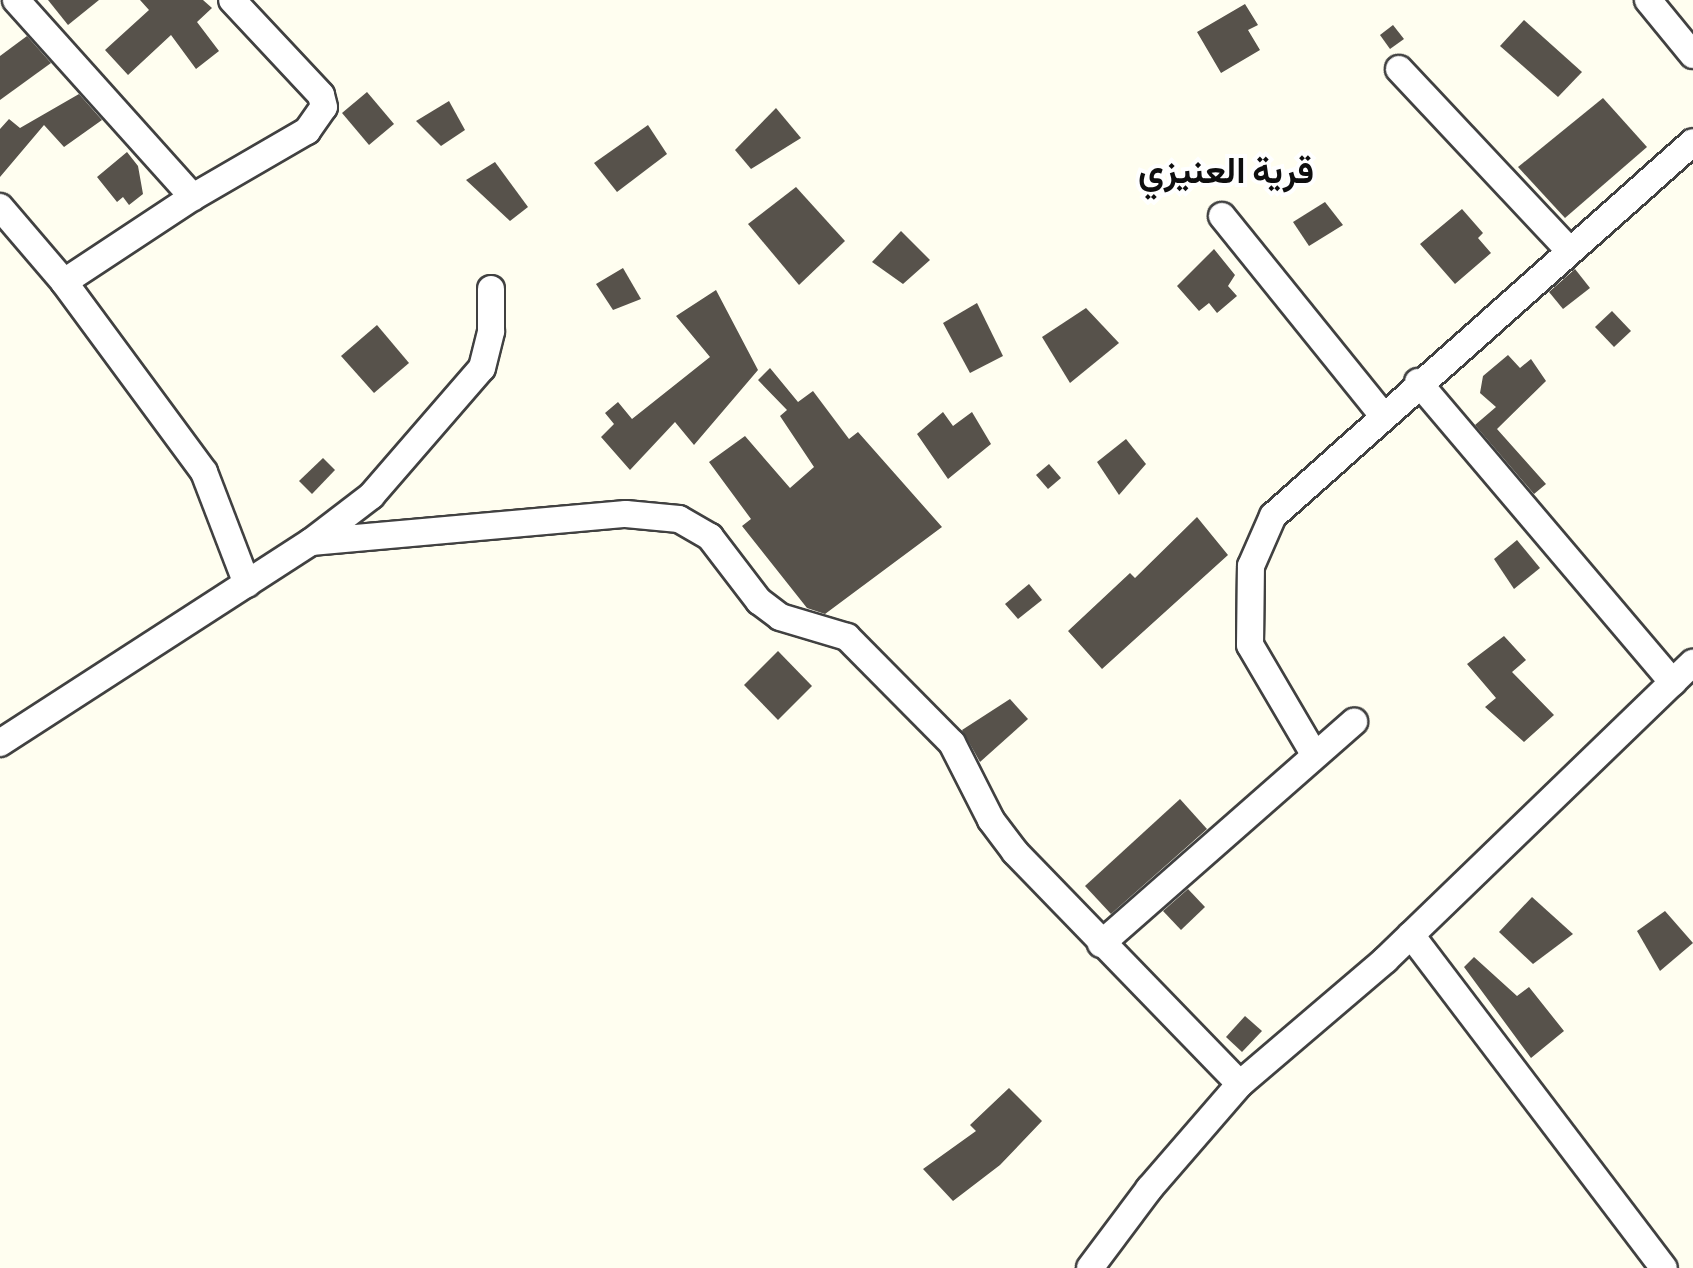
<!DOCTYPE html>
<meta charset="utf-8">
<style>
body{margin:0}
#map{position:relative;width:1693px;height:1268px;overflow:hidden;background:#fffef0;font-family:"Zilla Slab",Vazirmatn,serif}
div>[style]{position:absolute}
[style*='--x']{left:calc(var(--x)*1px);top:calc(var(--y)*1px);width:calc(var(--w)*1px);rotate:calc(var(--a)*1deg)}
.building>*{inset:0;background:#57524b}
.roads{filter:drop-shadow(2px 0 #414141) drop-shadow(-2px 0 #414141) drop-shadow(0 2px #414141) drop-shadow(0 -2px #414141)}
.street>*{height:26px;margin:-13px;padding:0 13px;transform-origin:13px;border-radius:13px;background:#fff}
span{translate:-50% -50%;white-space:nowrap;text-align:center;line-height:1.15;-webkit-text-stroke:8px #fff;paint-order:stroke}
.district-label{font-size:36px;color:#0e0e0e;font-weight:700}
</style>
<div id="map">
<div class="building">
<i style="clip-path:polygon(48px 0,99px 0,68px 25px)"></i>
<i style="clip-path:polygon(140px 0,203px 0,212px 8px,197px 22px,219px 51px,196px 69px,171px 35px,128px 75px,105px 50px,149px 10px)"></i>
<i style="clip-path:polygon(1245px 4px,1258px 25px,1248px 30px,1260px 50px,1221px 73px,1197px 32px)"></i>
<i style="clip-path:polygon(1524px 20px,1582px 72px,1558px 97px,1500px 46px)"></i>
<i style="clip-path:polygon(1393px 25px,1404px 39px,1390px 49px,1380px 35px)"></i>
<i style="clip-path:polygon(27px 36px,51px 63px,0 100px,0 56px)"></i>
<i style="clip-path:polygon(367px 92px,394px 124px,369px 145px,342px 113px)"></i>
<i style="clip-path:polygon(79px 94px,102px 120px,64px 147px,44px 125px,0 177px,0 129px,9px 119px,20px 128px)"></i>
<i style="clip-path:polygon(1603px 98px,1647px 147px,1565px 218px,1518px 167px)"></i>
<i style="clip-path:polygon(449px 101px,465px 130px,441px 146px,416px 121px)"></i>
<i style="clip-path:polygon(776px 108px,801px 138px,751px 169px,735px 150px)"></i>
<i style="clip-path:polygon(648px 125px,667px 154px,617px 192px,594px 163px)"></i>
<i style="clip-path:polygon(127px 152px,138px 166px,143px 194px,129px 205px,123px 197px,117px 202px,97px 177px)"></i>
<i style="clip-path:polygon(495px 162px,528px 207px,510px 221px,466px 180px)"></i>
<i style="clip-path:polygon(796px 187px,845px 241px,799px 285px,748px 224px)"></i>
<i style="clip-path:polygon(1325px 202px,1343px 225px,1309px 246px,1293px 222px)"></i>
<i style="clip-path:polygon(1462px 209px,1483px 233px,1478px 238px,1491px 253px,1455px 284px,1420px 244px)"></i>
<i style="clip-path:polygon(901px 231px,930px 260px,903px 284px,872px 262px)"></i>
<i style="clip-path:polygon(1214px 249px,1235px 275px,1228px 286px,1237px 296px,1217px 313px,1209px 303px,1199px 311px,1177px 286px)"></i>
<i style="clip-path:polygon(623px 268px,641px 299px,613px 310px,596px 284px)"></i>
<i style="clip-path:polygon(1575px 269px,1590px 288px,1563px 309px,1549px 292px)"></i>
<i style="clip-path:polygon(716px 290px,758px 370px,694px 445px,675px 422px,630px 470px,601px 437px,614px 424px,605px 413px,618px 402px,632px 419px,710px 357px,676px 316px)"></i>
<i style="clip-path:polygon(977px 303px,1003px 356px,970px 373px,943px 323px)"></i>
<i style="clip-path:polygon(1086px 308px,1119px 343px,1070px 383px,1042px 337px)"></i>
<i style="clip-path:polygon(1612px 311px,1631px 331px,1614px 347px,1595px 327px)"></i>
<i style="clip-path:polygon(377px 325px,409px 363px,374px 393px,341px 356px)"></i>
<i style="clip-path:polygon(1508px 355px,1520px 368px,1531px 359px,1546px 381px,1497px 429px,1546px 484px,1534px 494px,1475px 425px,1496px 407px,1480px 393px,1483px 376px)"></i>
<i style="clip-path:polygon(770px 368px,798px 402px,813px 391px,849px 439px,858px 432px,942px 527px,825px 614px,807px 608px,742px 526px,751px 519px,709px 462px,745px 436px,790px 488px,814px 467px,780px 416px,787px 410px,758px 380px)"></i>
<i style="clip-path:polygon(943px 412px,953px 426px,972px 412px,991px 444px,948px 479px,917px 434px)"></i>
<i style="clip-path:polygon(1126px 439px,1146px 464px,1119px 495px,1097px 462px)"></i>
<i style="clip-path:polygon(323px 458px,335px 470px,312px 494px,299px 481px)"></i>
<i style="clip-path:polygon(1049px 464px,1061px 478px,1048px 489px,1036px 475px)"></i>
<i style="clip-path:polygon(1197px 517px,1228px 555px,1102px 669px,1068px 631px,1130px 573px,1135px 578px)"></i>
<i style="clip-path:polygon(1517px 540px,1540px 568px,1514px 589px,1494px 559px)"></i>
<i style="clip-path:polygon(1029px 584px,1042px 600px,1018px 619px,1005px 604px)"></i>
<i style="clip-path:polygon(1504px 636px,1526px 660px,1512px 672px,1554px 715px,1524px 742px,1485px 707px,1496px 698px,1467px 664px)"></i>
<i style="clip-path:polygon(778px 651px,812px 686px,778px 720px,744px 685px)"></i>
<i style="clip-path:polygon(1010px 699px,1028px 719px,980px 762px,962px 730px)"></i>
<i style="clip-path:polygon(1180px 799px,1207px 829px,1111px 914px,1085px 886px)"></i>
<i style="clip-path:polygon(1188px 889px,1205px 907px,1181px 930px,1163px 911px)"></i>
<i style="clip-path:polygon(1532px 897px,1573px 934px,1533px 964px,1499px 932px)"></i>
<i style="clip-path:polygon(1665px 911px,1693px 943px,1660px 971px,1637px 931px)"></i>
<i style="clip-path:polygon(1474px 957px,1517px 996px,1529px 987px,1564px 1031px,1531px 1058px,1464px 967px)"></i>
<i style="clip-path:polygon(1245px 1016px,1262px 1031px,1242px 1052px,1226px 1037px)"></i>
<i style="clip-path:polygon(1009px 1088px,1042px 1121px,1000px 1165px,953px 1201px,923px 1169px,976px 1131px,970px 1125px)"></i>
</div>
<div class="roads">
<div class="street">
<i style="--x:16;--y:0;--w:265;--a:48.1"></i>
<i style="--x:193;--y:197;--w:132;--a:-30.1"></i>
<i style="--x:307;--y:131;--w:29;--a:-55"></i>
<i style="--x:324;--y:107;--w:12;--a:-104"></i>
<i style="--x:321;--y:95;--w:130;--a:-133.1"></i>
<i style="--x:1648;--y:0;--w:71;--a:50.7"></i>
<i style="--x:1399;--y:69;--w:248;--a:46.8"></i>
<i style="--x:0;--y:207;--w:99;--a:49.5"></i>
<i style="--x:64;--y:282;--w:236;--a:53.6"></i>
<i style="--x:204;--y:472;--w:120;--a:69"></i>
<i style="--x:1222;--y:216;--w:253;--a:51.1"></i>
<i style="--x:64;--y:282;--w:154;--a:-33.4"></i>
<i style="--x:1418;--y:382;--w:394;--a:49.7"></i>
<i style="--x:311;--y:542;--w:316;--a:-5.1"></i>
<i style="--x:626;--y:514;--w:53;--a:5.4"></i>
<i style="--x:679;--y:519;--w:36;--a:30"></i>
<i style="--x:710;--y:537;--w:81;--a:52.6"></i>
<i style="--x:759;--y:601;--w:26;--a:37"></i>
<i style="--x:780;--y:617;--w:70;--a:16.6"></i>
<i style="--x:847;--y:637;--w:149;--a:45.3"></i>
<i style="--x:952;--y:743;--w:86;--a:63.1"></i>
<i style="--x:991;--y:820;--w:40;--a:53"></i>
<i style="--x:1015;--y:852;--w:323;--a:45.9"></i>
<i style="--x:0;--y:743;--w:370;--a:-32.9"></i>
<i style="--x:311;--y:542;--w:76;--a:-37.5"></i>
<i style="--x:371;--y:496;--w:169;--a:-49.1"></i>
<i style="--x:482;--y:368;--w:38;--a:-76"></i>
<i style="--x:491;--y:331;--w:42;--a:-90"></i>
<i style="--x:1314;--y:754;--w:126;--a:-120.4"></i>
<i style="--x:1250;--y:645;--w:79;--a:-89.3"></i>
<i style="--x:1251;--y:566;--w:55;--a:-66.3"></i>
<i style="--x:1273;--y:516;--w:562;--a:-41.68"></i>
<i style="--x:1411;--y:935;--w:418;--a:52.8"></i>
<i style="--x:1101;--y:944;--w:337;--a:-41.3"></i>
<i style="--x:1090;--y:1268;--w:99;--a:-53.2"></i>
<i style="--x:1149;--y:1189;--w:139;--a:-49.1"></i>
<i style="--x:1240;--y:1084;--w:191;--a:-40.5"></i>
<i style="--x:1385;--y:960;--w:428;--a:-44"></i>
</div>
</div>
<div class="district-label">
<span style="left:1226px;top:171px">قرية العنيزي</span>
</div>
</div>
